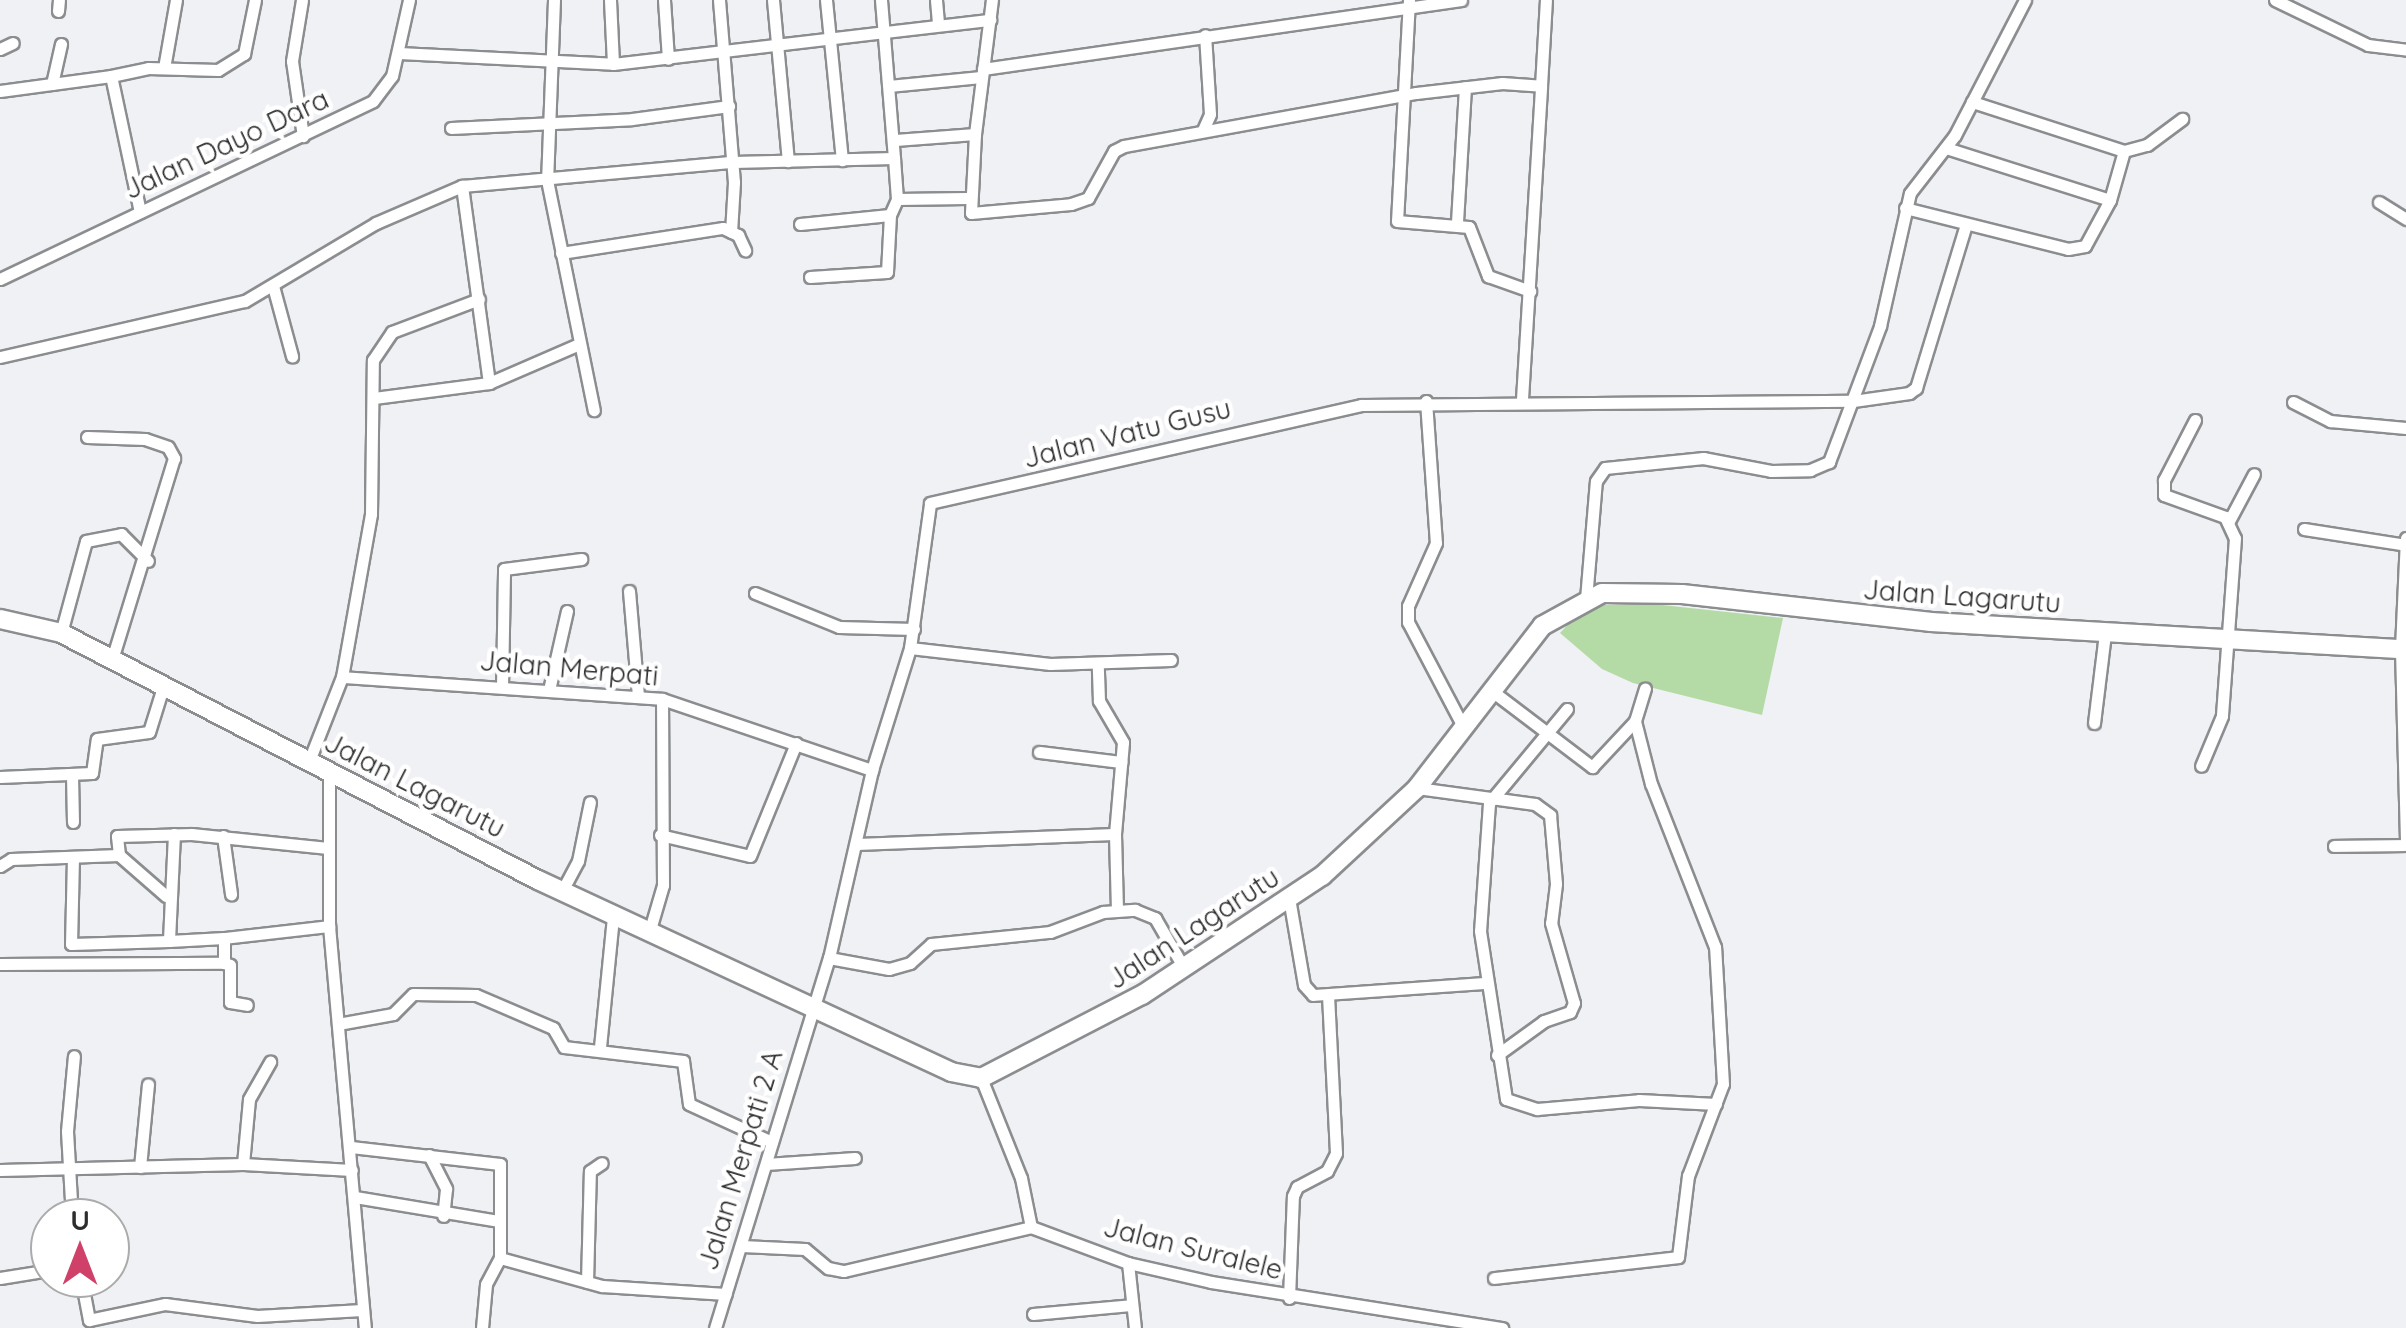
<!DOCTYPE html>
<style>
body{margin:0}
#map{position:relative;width:2406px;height:1328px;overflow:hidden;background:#eff1f4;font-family:Quicksand,sans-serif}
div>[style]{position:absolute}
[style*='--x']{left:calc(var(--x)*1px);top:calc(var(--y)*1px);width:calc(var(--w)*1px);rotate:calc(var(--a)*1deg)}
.green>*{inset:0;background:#b4daa6}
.roads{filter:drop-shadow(2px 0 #8b8d8f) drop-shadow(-2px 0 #8b8d8f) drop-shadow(0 2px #8b8d8f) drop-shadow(0 -2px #8b8d8f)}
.street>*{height:11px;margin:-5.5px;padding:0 5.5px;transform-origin:5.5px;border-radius:5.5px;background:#fff}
.secondary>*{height:18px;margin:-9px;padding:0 9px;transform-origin:9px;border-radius:9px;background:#fff}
span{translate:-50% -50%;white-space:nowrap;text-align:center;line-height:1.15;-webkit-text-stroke:9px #fff;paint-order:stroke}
.street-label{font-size:28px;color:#2c2d2e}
.north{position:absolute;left:30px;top:1198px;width:100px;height:100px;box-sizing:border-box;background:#fff;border:2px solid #ababab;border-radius:50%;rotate:0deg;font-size:28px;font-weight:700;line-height:40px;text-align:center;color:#2c2d2e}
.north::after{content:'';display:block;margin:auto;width:35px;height:45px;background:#d04169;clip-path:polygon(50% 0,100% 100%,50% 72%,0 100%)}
</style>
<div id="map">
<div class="green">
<i style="clip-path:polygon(1653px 604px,1783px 618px,1762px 715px,1633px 683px,1602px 669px,1560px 633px,1575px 617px,1604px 605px)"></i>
</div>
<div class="roads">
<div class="street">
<i style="--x:302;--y:0;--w:62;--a:99.3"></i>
<i style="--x:292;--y:61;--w:76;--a:81.7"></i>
<i style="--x:554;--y:0;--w:180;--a:92.2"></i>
<i style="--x:547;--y:180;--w:235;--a:78.5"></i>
<i style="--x:610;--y:0;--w:64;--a:87.3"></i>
<i style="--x:664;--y:0;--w:59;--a:86.1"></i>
<i style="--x:719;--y:0;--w:183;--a:85.3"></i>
<i style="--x:734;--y:182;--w:50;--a:93.4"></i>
<i style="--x:773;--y:0;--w:162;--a:84.7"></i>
<i style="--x:826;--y:0;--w:161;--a:84.3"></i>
<i style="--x:936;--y:0;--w:23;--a:85"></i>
<i style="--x:1409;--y:0;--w:221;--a:93.1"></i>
<i style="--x:1397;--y:221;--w:72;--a:4.8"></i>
<i style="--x:1469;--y:227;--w:53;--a:68.8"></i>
<i style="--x:1488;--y:276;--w:45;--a:19.7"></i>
<i style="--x:2275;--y:0;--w:103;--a:25.8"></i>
<i style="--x:2368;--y:45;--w:38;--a:7"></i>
<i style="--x:58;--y:11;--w:11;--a:-85"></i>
<i style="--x:0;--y:49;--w:14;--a:-25"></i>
<i style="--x:399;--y:53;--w:214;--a:2.9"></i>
<i style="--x:613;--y:64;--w:380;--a:-6.7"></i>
<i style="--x:164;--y:68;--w:69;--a:-80"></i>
<i style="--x:983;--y:69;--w:483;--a:-8.2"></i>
<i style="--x:52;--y:84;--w:41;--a:-77.3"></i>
<i style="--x:889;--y:86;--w:92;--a:-5.6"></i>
<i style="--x:0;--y:91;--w:112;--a:-7.7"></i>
<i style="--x:451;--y:128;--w:181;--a:-2.8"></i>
<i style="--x:632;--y:119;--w:98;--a:-7.6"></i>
<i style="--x:1203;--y:130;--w:17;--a:-66"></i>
<i style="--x:1210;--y:114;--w:79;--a:-93.6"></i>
<i style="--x:975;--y:134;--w:79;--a:92.9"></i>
<i style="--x:971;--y:213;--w:100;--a:-5.1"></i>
<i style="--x:1071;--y:204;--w:18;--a:-19"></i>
<i style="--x:1088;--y:198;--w:54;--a:-61"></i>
<i style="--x:1114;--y:151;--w:11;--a:-27"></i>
<i style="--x:1124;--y:146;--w:297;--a:-10.3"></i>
<i style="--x:1416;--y:93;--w:87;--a:-6.6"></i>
<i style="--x:1502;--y:83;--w:39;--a:4"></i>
<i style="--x:1541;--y:86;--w:86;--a:-86.7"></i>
<i style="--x:895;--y:140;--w:80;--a:-4.3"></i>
<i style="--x:975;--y:134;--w:135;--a:-82.8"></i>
<i style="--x:1946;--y:148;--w:172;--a:17.6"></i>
<i style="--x:2124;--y:151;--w:24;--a:-15"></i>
<i style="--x:2147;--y:145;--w:44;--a:-36.6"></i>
<i style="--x:462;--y:186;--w:199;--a:82.2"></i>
<i style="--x:897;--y:199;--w:70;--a:-0.8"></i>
<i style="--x:2379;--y:202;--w:32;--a:32"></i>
<i style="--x:1905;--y:208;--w:168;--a:14.1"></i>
<i style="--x:2068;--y:249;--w:17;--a:-10"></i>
<i style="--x:2085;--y:246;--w:52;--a:-61.5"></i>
<i style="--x:2110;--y:200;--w:51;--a:-74.1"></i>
<i style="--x:2124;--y:151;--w:160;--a:-162.1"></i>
<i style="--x:140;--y:212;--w:139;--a:-102"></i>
<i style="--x:111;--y:76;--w:38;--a:-12"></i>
<i style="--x:148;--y:68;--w:70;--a:1.6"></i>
<i style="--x:218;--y:70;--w:31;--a:-32"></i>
<i style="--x:244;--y:54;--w:55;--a:-78.5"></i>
<i style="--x:1457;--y:222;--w:135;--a:-86.6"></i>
<i style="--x:800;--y:224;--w:90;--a:-5.7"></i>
<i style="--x:890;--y:215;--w:17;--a:-66"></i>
<i style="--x:897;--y:199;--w:41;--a:-94.2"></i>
<i style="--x:561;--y:253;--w:164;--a:-8.8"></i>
<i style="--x:723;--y:228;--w:17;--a:25"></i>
<i style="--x:738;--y:235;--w:17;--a:65"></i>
<i style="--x:810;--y:277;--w:77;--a:-3.7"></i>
<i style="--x:887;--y:272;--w:57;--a:-87"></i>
<i style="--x:0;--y:279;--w:413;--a:-25.5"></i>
<i style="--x:373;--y:101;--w:31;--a:-53"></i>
<i style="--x:392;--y:76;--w:78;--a:-77.4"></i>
<i style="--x:273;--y:286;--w:73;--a:74.8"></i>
<i style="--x:0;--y:357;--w:251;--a:-12.9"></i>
<i style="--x:245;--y:301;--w:152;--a:-30.8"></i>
<i style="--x:376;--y:223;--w:94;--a:-23.3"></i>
<i style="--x:462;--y:186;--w:272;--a:-5.1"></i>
<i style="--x:733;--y:162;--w:161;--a:-1.4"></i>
<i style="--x:894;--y:158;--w:159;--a:-94.7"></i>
<i style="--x:374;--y:398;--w:116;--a:-7.4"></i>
<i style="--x:489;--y:383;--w:96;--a:-23.4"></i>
<i style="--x:1522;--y:399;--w:314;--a:-86.5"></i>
<i style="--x:1426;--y:401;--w:142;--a:86"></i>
<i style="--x:1436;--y:543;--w:69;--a:114"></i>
<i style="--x:1408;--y:606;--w:16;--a:90"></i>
<i style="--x:1408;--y:622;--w:120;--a:62.2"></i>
<i style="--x:2293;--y:402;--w:42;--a:27.2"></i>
<i style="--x:2330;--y:421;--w:76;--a:5.3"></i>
<i style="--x:2195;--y:420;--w:68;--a:117.3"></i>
<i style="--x:2164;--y:480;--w:15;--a:90"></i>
<i style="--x:2164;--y:495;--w:65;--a:19.8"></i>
<i style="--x:2225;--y:517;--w:23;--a:65"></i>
<i style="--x:2235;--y:538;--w:178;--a:94.2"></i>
<i style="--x:2222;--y:716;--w:54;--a:112.8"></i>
<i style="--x:87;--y:437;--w:58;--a:2"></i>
<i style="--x:145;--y:439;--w:24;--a:19"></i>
<i style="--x:168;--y:447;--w:13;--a:61"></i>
<i style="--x:174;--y:458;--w:210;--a:107.1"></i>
<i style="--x:2229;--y:521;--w:53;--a:-62"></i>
<i style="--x:2304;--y:529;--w:103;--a:8.9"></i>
<i style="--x:2406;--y:538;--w:111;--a:92.6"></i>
<i style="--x:2401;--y:649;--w:196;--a:88.5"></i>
<i style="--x:629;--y:591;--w:106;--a:85.1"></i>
<i style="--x:755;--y:593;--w:91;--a:22"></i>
<i style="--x:839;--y:627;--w:75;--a:1.5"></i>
<i style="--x:1586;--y:599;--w:118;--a:-85.2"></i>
<i style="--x:1596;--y:481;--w:16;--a:-55"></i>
<i style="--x:1605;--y:468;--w:99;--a:-5.8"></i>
<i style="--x:1703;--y:458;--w:69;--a:10.8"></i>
<i style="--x:1771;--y:471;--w:39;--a:-1"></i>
<i style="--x:1810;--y:470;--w:21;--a:-23"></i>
<i style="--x:1829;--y:462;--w:145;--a:-69.4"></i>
<i style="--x:1880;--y:326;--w:136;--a:-77.3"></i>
<i style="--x:1910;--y:193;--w:73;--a:-52.2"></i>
<i style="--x:1955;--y:135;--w:152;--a:-62.6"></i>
<i style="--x:61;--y:633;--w:95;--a:-74.8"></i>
<i style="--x:86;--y:541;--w:36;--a:-11"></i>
<i style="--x:121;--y:534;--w:38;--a:45"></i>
<i style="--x:910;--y:648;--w:141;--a:6.5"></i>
<i style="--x:1050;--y:664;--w:121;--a:-1.9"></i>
<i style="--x:342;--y:677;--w:166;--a:-79.9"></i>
<i style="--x:371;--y:514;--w:154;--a:-89.3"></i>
<i style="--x:373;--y:360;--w:34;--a:-56"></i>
<i style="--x:392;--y:332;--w:93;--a:-20.8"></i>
<i style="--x:502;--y:687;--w:118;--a:-89"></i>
<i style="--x:504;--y:569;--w:78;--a:-7.4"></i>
<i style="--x:549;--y:690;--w:81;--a:-77.2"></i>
<i style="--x:1492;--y:691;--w:126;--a:37.2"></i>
<i style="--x:1592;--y:767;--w:63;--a:-46.9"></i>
<i style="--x:1635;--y:721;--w:34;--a:-73"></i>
<i style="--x:1567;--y:709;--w:122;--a:129.7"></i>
<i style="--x:1489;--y:803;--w:128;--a:94"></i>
<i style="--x:1480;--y:931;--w:170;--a:81.2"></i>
<i style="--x:1506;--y:1099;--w:33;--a:18"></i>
<i style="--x:1537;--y:1109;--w:102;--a:-5"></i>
<i style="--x:1639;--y:1100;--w:77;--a:3"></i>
<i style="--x:2094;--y:723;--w:91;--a:-83"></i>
<i style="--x:1039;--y:752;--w:83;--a:7"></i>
<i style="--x:309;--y:761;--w:90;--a:-68.6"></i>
<i style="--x:342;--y:677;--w:321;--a:3.9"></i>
<i style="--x:662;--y:699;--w:222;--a:18.7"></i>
<i style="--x:329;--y:772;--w:154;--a:90"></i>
<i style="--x:329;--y:926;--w:404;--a:84.9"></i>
<i style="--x:72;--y:775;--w:47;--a:88.8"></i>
<i style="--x:0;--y:777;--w:92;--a:-2.5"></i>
<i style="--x:92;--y:773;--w:34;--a:-82"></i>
<i style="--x:97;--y:739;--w:52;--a:-7.7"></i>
<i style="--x:149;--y:732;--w:47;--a:-72.7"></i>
<i style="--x:1417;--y:788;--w:119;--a:7.7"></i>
<i style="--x:1535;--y:804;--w:19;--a:36"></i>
<i style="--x:1550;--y:815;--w:69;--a:85"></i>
<i style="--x:1556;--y:884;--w:39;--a:97"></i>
<i style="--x:1551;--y:923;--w:83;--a:74"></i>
<i style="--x:1574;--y:1003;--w:10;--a:114"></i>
<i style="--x:1570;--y:1012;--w:28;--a:161"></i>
<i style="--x:1544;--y:1021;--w:58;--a:144.1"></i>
<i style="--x:174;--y:834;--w:107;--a:92.7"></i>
<i style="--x:169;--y:941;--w:55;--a:-3.1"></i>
<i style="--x:1115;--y:834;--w:76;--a:88.5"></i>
<i style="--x:660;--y:835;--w:92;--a:13.1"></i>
<i style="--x:750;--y:856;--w:122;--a:-67.8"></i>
<i style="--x:223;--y:836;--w:59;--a:82.1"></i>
<i style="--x:856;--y:844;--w:259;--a:-2.2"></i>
<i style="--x:1115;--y:834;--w:92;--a:-85"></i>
<i style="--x:1123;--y:742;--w:48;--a:-120.3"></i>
<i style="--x:1099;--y:701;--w:38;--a:-92"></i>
<i style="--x:2334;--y:846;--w:69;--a:-0.8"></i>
<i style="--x:73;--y:857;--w:87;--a:91.3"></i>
<i style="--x:71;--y:944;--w:98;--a:-1.8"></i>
<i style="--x:0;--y:866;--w:13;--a:-32"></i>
<i style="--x:11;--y:859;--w:108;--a:-2.1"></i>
<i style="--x:562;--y:891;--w:34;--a:-62"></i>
<i style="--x:578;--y:861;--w:60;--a:-78.5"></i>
<i style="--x:166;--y:896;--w:62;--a:-138.9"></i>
<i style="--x:119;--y:855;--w:19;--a:-96"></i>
<i style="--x:117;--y:836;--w:75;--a:-1.5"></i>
<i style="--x:192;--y:834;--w:136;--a:5.9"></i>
<i style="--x:1289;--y:898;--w:88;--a:80.2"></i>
<i style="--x:1304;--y:985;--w:13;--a:48"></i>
<i style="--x:1313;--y:995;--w:173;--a:-4"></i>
<i style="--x:649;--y:933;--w:50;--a:-73.7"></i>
<i style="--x:663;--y:885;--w:186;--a:-90.3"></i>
<i style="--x:829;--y:958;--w:61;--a:10.4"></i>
<i style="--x:889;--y:969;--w:22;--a:-16"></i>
<i style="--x:910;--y:963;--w:28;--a:-42"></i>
<i style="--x:931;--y:944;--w:120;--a:-5.8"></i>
<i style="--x:1050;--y:932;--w:57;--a:-20.7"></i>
<i style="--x:1103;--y:912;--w:32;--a:-4"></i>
<i style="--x:1135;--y:910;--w:22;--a:22"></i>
<i style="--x:1155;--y:918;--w:58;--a:59.9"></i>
<i style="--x:224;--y:963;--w:6;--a:18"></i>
<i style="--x:230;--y:965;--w:37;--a:90"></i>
<i style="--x:230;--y:1002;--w:17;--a:10"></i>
<i style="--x:0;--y:964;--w:224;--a:-0.3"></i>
<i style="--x:224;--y:963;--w:25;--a:-90"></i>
<i style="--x:224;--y:938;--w:106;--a:-6.5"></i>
<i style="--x:338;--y:1024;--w:56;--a:-10.3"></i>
<i style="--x:393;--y:1014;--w:28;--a:-45"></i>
<i style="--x:413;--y:994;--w:63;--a:0.9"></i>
<i style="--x:476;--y:995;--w:84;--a:23.2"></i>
<i style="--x:553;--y:1028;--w:22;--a:60"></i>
<i style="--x:564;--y:1047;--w:120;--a:6.7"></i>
<i style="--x:683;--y:1061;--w:43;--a:82.1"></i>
<i style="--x:689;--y:1104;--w:91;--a:24.6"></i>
<i style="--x:600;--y:1047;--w:132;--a:-84.3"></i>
<i style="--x:981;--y:1078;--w:108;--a:68.2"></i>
<i style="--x:1021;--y:1178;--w:50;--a:78.5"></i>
<i style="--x:351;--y:1147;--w:150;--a:6.5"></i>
<i style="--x:500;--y:1164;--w:94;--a:90"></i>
<i style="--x:429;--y:1155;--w:38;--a:63"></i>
<i style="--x:446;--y:1189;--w:27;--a:96"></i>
<i style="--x:243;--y:1164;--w:65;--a:-84.7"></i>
<i style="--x:249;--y:1099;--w:43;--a:-60.4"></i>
<i style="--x:766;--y:1164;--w:89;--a:-3.9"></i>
<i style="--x:140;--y:1167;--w:83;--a:-84.5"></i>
<i style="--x:0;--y:1170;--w:243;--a:-1.4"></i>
<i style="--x:243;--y:1164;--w:109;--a:3.2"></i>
<i style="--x:355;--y:1197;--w:145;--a:9.5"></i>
<i style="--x:72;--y:1218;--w:87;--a:-93.3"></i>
<i style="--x:67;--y:1131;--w:75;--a:-84.7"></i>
<i style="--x:1031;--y:1227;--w:103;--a:20.4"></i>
<i style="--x:1128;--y:1263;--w:85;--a:12.9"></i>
<i style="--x:1211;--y:1282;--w:295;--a:9"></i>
<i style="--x:742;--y:1246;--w:63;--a:2.7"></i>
<i style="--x:805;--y:1249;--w:30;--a:40"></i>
<i style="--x:828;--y:1268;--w:16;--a:11"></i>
<i style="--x:844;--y:1271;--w:192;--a:-13.2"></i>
<i style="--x:1128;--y:1263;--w:65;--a:83.9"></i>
<i style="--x:0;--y:1278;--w:51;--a:-9.1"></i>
<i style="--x:81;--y:1278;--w:43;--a:79.2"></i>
<i style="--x:89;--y:1320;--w:78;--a:-11.9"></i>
<i style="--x:165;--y:1304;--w:93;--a:7.4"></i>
<i style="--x:257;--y:1316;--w:105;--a:-3.3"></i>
<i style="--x:1494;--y:1278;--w:185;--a:-6.5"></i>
<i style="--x:1678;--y:1257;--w:82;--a:-83"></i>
<i style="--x:1688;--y:1176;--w:98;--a:-69.2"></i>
<i style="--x:1723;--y:1084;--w:137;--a:-93.3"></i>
<i style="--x:1715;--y:947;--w:175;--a:-111.4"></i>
<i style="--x:1651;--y:784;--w:65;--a:-104.3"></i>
<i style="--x:587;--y:1282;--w:111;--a:-88.5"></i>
<i style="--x:590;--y:1171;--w:14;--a:-34"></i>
<i style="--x:1289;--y:1298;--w:102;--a:-87.8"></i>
<i style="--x:1293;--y:1196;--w:10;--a:-66"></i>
<i style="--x:1297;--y:1187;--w:34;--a:-28"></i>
<i style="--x:1327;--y:1171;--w:20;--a:-63"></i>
<i style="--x:1336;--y:1153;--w:158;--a:-92.9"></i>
<i style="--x:1033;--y:1314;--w:98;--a:-5.2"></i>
<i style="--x:482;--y:1328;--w:44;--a:-84.8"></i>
<i style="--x:486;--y:1284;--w:30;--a:-62"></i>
<i style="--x:500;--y:1258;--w:106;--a:15.4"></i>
<i style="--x:602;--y:1286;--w:124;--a:3.7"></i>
<i style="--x:715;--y:1328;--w:387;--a:-72.9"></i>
<i style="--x:829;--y:958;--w:193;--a:-77.1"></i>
<i style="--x:872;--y:770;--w:128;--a:-72.7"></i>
<i style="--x:910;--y:648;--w:146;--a:-82.1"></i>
<i style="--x:930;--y:503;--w:442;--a:-12.8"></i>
<i style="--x:1361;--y:405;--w:492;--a:-0.5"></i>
<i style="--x:1853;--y:401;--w:57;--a:-8.1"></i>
<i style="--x:1909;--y:393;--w:9;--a:-36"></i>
<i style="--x:1916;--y:388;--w:171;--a:-73"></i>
</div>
<div class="secondary">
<i style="--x:0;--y:619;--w:63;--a:12.9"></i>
<i style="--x:61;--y:633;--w:537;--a:27.38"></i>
<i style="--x:538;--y:880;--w:455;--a:24.9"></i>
<i style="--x:951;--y:1072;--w:31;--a:11"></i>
<i style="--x:981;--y:1078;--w:181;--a:-27.3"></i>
<i style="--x:1142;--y:995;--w:216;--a:-33.5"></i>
<i style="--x:1322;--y:876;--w:129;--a:-42.8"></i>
<i style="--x:1417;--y:788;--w:205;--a:-52.3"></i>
<i style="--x:1542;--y:626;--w:68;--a:-28.8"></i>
<i style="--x:1602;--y:593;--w:80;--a:0.7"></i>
<i style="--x:1682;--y:594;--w:251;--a:6.4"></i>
<i style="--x:1931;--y:622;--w:476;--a:3.3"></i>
</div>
</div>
<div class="street-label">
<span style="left:226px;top:144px;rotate:-25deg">Jalan Dayo Dara</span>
<span style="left:1127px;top:433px;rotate:-14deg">Jalan Vatu Gusu</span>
<span style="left:1962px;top:596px;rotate:4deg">Jalan Lagarutu</span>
<span style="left:569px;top:668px;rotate:5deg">Jalan Merpati</span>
<span style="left:415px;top:785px;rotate:27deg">Jalan Lagarutu</span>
<span style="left:1193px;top:928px;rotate:-33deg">Jalan Lagarutu</span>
<span style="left:740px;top:1160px;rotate:-73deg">Jalan Merpati 2 A</span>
<span style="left:1193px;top:1248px;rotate:14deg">Jalan Suralele</span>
</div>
<div class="north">U</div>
</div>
